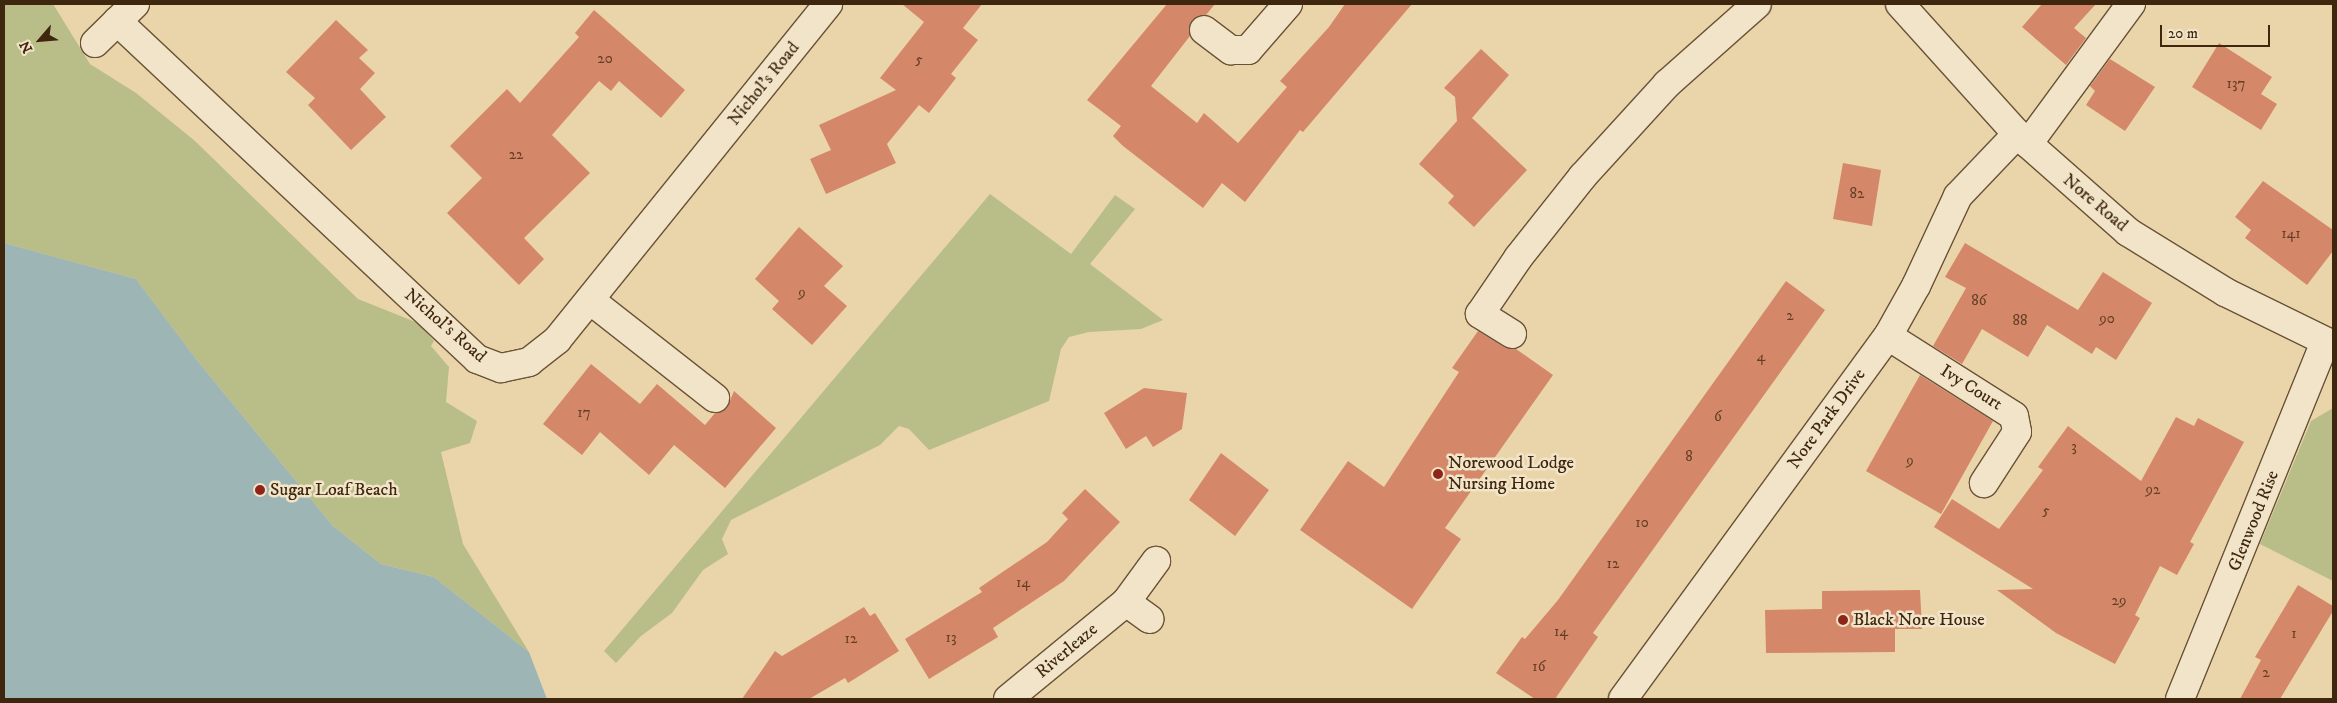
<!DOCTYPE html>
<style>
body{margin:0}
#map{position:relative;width:2337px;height:703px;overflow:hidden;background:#ead5ab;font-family:"IM FELL DW Pica",serif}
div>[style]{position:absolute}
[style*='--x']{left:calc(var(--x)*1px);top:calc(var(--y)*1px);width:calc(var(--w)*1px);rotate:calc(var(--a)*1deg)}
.green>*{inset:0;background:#b9bd87}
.water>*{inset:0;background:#9db6b5}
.building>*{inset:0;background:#d48869}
.roads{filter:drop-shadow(1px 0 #6a5236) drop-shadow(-1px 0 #6a5236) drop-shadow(0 1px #6a5236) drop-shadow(0 -1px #6a5236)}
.minor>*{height:28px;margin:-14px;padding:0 14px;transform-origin:14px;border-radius:14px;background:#f1e4c8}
.dots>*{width:14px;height:14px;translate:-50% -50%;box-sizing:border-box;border:2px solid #f1e4c8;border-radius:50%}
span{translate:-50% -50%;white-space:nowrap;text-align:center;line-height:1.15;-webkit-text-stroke:5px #f1e4c8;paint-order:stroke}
.number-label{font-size:15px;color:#643f26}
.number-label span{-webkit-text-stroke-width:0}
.street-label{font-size:18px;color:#3f270f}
.poi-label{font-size:18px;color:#3f270f}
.left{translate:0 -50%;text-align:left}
.frame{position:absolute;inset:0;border:5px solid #3f270f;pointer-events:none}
.north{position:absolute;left:15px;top:15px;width:50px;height:50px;-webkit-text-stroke:4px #f1e4c8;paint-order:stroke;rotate:243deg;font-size:14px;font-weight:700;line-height:20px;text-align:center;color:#3f270f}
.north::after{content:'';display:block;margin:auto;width:18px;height:22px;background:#3f270f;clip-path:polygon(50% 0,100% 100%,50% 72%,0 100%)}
.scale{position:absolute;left:2160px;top:25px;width:110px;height:22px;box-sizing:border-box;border:2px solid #3f270f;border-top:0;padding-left:6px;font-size:15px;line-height:18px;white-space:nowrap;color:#3f270f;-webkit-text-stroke:4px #f1e4c8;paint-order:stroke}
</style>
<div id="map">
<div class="green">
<i style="clip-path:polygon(4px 4px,53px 4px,90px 64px,136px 93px,195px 141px,358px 299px,418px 323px,434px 341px,431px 346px,449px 367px,446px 402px,477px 421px,470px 443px,441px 452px,463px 544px,529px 652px,434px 577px,381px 564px,333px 526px,196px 359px,136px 279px,4px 243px)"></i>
<i style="clip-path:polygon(990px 194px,1071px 254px,1115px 195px,1135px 209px,1090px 264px,1163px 320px,1141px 329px,1089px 332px,1069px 337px,1061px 349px,1049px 401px,929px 450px,909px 429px,899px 426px,880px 445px,731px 520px,722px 539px,728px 554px,703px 570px,672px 613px,641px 636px,616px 663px,604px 651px)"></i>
<i style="clip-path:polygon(2333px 408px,2333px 581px,2260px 544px,2311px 421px)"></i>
</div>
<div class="water">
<i style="clip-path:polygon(4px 243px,136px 279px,196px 359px,333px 526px,381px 564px,434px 577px,529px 652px,547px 699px,4px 699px)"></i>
</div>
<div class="building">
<i style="clip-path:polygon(902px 4px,982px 4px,963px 28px,978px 40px,951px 74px,956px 78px,929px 113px,919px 105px,887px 144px,896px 163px,826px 194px,810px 159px,831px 150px,819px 125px,896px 90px,880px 78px,924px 22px)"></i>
<i style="clip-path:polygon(1167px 4px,1215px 4px,1206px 15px,1192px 20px,1190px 36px,1151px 86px,1197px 123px,1204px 113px,1238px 143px,1287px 87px,1280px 81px,1329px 27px,1345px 4px,1412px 4px,1303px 132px,1300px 130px,1245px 202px,1222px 183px,1203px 208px,1123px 146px,1113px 136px,1121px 126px,1087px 100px)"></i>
<i style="clip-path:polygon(2042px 4px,2096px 4px,2074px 28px,2086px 38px,2066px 65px,2022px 27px)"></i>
<i style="clip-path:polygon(594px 10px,685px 90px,661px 118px,619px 81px,611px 91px,599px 81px,552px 135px,590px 173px,524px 238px,544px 259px,519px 285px,447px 213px,482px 178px,450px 146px,507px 89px,520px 103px,579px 37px,575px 33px)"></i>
<i style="clip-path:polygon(336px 20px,368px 50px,359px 58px,375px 73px,360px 89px,386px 117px,351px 150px,308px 105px,315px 98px,286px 72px)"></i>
<i style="clip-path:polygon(2219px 43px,2272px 77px,2261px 94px,2277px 104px,2261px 130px,2192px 87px)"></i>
<i style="clip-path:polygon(1481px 49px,1509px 75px,1472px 118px,1527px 170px,1474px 227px,1448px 203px,1454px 196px,1419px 164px,1457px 121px,1455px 97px,1444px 88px)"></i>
<i style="clip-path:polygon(2110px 59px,2155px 87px,2125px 131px,2086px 105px,2095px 91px,2090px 86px)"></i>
<i style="clip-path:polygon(1843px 163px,1881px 170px,1872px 226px,1833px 219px)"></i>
<i style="clip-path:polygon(2263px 181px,2333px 230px,2333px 251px,2307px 285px,2245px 238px,2251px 230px,2235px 217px)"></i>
<i style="clip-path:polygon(799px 227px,843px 266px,824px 286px,847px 306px,812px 345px,772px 309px,779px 301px,755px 279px)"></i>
<i style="clip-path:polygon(1965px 243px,2078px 310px,2103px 272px,2152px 303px,2116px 360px,2096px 347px,2092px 354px,2047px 325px,2028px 357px,1982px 329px,1962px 364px,1933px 346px,1966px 288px,1945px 277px)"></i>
<i style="clip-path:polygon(1786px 281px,1825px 310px,1593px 633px,1598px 637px,1555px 699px,1535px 699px,1496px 673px,1522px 637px,1525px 639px,1558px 600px)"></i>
<i style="clip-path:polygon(1478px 331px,1504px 347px,1516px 349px,1553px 375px,1445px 528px,1461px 539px,1412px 609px,1300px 530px,1348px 461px,1384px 487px,1459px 372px,1452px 368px)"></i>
<i style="clip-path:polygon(591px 364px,640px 404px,657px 384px,705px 425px,715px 413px,727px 408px,734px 391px,776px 428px,725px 488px,674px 445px,649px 475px,600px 432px,582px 455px,543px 424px)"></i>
<i style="clip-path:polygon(1920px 375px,1993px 421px,1941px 514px,1866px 471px)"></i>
<i style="clip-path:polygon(1144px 388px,1187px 393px,1182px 429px,1153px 447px,1146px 436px,1126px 449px,1104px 413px)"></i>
<i style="clip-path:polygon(2176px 417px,2194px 426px,2198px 418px,2244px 442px,2190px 542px,2194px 544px,2177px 575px,2160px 566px,2135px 615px,2140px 618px,2115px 664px,2056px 633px,1997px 590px,2033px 589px,1934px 527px,1952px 499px,1999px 529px,2043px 470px,2038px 467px,2068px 426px,2141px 481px)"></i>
<i style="clip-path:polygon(1221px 453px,1269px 490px,1235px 536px,1189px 500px)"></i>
<i style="clip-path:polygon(1085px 489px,1120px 522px,1064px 581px,993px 628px,998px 637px,929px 679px,905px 639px,982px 592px,979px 588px,1047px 542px,1068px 519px,1062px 513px)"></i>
<i style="clip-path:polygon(2298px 585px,2333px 606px,2333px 611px,2280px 699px,2240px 699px,2261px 660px,2255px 657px)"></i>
<i style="clip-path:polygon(1920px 590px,1922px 629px,1895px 629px,1895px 652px,1766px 653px,1765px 610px,1822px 609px,1822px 591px)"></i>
<i style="clip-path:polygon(864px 607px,870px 616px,875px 613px,899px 651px,848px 683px,845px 678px,809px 699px,742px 699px,775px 651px,782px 656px)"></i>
</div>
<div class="roads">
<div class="minor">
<i style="--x:1900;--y:4;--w:175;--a:48"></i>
<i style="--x:2017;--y:134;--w:148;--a:41.4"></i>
<i style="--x:2128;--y:232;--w:114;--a:31.7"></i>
<i style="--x:2225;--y:292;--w:120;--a:26.1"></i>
<i style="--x:117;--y:21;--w:494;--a:43.2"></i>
<i style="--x:477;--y:359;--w:26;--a:21"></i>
<i style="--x:501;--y:368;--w:29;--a:-12"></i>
<i style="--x:529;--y:362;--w:36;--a:-38"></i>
<i style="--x:557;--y:340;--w:432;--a:-51.1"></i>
<i style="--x:1204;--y:30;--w:34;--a:37"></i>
<i style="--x:1231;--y:50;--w:17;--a:0"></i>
<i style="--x:1248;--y:50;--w:61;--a:-49"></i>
<i style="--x:95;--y:43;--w:56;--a:-44.3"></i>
<i style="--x:2028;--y:144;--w:174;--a:-53.7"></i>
<i style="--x:590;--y:300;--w:159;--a:38.1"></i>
<i style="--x:1512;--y:334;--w:38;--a:-148"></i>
<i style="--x:1480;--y:314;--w:68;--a:-55.8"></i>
<i style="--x:1518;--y:258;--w:105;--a:-51.6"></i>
<i style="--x:1583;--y:176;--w:125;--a:-47.6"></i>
<i style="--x:1667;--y:84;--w:120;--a:-41.6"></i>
<i style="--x:1888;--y:336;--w:149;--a:32.4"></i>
<i style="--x:2014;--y:416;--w:16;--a:79"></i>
<i style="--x:2017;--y:432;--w:61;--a:122.9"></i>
<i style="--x:1126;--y:602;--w:29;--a:36"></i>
<i style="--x:1008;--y:699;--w:153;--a:-39.4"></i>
<i style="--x:1126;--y:602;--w:51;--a:-53.8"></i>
<i style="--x:1623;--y:699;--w:449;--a:-53.9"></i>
<i style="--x:1888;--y:336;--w:57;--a:-60.8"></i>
<i style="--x:1916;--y:286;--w:99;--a:-65"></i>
<i style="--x:1958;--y:196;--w:86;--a:-46.4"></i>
<i style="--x:2180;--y:699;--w:385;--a:-67.9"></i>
</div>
</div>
<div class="dots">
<i style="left:1438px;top:474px;background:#8f2418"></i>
<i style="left:260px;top:490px;background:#8f2418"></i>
<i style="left:1843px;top:620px;background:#8f2418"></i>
</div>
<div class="number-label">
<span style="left:605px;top:59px">20</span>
<span style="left:919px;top:60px">5</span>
<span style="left:2236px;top:84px">137</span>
<span style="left:516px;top:155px">22</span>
<span style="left:1857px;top:194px">82</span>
<span style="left:2291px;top:234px">141</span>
<span style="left:802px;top:293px">9</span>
<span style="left:1979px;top:301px">86</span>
<span style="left:1790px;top:316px">2</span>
<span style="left:2107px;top:319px">90</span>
<span style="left:2020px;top:321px">88</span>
<span style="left:1761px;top:357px">4</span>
<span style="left:584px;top:413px">17</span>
<span style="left:1718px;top:417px">6</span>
<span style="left:2074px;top:447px">3</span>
<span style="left:1689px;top:457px">8</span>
<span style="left:1910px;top:461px">9</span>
<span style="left:2153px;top:490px">92</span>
<span style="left:2046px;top:511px">5</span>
<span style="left:1642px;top:523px">10</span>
<span style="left:1613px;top:564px">12</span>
<span style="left:1023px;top:583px">14</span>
<span style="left:2119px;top:601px">29</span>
<span style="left:1561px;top:632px">14</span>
<span style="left:2294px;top:634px">1</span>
<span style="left:951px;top:638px">13</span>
<span style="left:851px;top:639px">12</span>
<span style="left:1539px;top:667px">16</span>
<span style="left:2266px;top:673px">2</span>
</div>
<div class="street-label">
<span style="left:764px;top:84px;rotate:-51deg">Nichol's Road</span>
<span style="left:2095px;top:203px;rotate:40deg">Nore Road</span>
<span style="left:445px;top:326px;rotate:41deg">Nichol's Road</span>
<span style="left:1971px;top:388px;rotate:32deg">Ivy Court</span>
<span style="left:1827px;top:419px;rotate:-54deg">Nore Park Drive</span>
<span style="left:2254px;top:521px;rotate:-68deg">Glenwood Rise</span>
<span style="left:1067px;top:651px;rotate:-40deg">Riverleaze</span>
</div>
<div class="poi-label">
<span class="left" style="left:1448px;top:474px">Norewood Lodge<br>Nursing Home</span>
<span class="left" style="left:270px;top:490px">Sugar Loaf Beach</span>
<span class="left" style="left:1853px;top:620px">Black Nore House</span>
</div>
<div class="frame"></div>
<div class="north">N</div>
<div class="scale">20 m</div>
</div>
